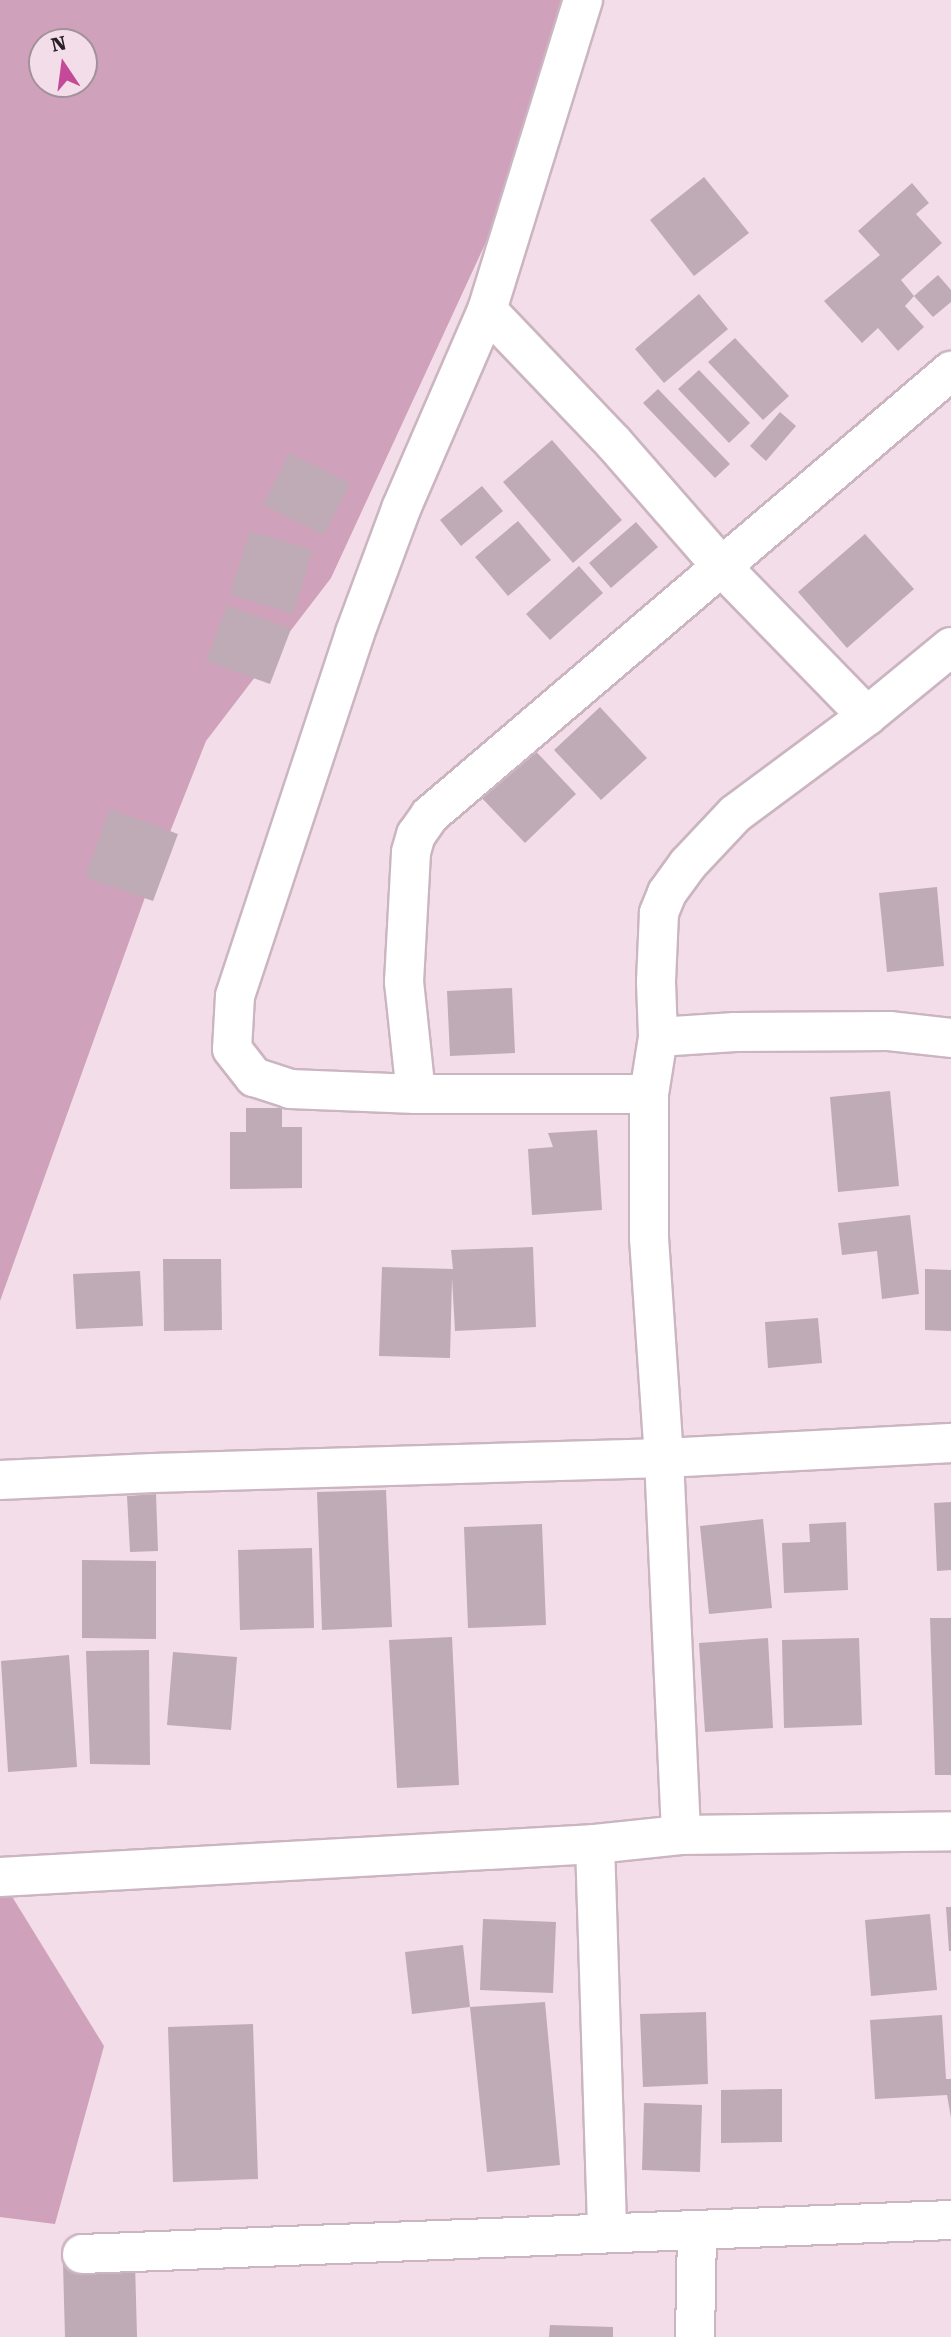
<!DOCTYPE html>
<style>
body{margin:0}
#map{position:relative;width:951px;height:2337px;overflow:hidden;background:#f2dde8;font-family:"Roboto Serif",serif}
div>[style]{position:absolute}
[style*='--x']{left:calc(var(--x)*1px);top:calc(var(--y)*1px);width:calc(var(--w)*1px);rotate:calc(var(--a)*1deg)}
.green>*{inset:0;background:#cfa1bb}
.building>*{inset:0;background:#bfabb6}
.roads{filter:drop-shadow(2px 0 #cab5c0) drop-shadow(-2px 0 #cab5c0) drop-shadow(0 2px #cab5c0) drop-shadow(0 -2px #cab5c0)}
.street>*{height:38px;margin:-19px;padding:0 19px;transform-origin:19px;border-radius:19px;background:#fff}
span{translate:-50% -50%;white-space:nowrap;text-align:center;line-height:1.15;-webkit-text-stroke:5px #f2dde8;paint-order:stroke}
.north{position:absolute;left:28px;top:28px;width:70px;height:70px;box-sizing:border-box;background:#f2dde8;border:2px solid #a1919a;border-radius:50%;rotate:347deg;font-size:19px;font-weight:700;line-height:28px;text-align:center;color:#282024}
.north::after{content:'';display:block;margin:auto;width:24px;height:32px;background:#c54999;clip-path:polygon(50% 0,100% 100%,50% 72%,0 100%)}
</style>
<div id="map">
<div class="green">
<i style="clip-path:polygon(evenodd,0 0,581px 0,492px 229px,331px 578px,206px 741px,153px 875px,0 1301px,0 0,42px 42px,84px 42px,84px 84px,42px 84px,42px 42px)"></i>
<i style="clip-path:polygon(0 1877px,104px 2046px,55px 2224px,0 2217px)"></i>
</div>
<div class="building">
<i style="clip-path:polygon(704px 177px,749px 233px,694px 276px,650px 220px)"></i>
<i style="clip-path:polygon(912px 183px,929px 203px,916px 214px,942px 243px,901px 280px,914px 296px,905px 306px,924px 327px,898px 351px,878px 328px,862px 343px,824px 301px,880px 255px,858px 231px)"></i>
<i style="clip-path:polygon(938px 275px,951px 290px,951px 302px,933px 317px,914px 296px)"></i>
<i style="clip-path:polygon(699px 294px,728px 329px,664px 383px,635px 349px)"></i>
<i style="clip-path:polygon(735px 338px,789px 396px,763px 420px,708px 362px)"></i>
<i style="clip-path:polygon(699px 370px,750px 423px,729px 443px,678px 389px)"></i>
<i style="clip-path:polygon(658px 389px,730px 464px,715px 478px,643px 403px)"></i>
<i style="clip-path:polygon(780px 412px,796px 426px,766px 461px,750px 446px)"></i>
<i style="clip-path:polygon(552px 440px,622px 520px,573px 563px,503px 482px)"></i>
<i style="clip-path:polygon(289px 453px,350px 483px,324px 535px,263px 505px)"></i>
<i style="clip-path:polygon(482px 486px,503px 511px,461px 546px,440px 520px)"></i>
<i style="clip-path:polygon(518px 521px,551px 560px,508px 596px,475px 557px)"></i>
<i style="clip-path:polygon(636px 522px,658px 547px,611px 588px,589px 563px)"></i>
<i style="clip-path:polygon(250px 531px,313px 550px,293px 614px,230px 594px)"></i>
<i style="clip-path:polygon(865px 534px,914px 589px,847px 648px,798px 592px)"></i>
<i style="clip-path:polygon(579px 566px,603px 593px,550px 640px,526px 614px)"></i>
<i style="clip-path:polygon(227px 605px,291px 629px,270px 684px,206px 661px)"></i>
<i style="clip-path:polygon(600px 707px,647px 758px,601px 800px,554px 750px)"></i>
<i style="clip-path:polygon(529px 744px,576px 794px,525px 843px,477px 793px)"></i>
<i style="clip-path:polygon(110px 809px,178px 834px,153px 901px,85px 877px)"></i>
<i style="clip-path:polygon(937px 887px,944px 966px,887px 972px,879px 893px)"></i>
<i style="clip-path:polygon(512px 988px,515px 1053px,450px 1056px,447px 991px)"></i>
<i style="clip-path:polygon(890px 1091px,899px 1186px,838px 1192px,830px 1097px)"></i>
<i style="clip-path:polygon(246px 1108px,282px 1108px,282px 1127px,302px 1127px,302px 1188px,230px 1189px,230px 1132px,246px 1132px)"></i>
<i style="clip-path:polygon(597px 1130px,602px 1210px,532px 1215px,528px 1149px,553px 1147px,548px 1133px)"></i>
<i style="clip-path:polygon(910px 1215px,919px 1294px,882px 1299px,877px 1251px,842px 1255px,838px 1223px)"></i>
<i style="clip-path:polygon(533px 1247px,536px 1327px,455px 1331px,452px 1278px,450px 1358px,379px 1356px,382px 1267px,453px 1269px,451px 1250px)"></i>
<i style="clip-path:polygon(163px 1259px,221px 1259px,222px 1330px,164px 1331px)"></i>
<i style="clip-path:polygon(925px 1269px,951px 1270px,951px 1331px,925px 1330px)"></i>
<i style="clip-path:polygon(140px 1271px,143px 1326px,76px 1329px,73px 1274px)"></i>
<i style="clip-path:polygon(818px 1318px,822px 1363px,768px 1368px,765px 1322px)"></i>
<i style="clip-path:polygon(386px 1490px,392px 1627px,322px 1630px,317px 1492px)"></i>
<i style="clip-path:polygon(156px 1494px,158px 1551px,130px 1552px,127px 1496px)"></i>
<i style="clip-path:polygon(951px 1502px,951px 1570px,937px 1571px,934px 1503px)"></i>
<i style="clip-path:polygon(763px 1519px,772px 1608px,709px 1614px,700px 1526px)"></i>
<i style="clip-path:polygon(846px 1522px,848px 1590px,784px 1593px,782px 1543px,810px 1542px,809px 1524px)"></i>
<i style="clip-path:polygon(542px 1524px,546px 1625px,468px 1628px,464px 1527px)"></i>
<i style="clip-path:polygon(312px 1548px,314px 1628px,240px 1630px,238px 1550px)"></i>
<i style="clip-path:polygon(82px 1560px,156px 1561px,156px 1639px,82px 1638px)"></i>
<i style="clip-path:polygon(930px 1618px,951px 1618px,951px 1775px,935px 1775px)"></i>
<i style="clip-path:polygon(452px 1637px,459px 1785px,397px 1788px,389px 1640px)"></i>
<i style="clip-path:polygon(768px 1638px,773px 1728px,705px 1732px,699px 1643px)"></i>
<i style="clip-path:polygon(859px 1638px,862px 1725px,784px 1728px,782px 1640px)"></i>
<i style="clip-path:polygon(149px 1650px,150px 1765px,90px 1764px,86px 1651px)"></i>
<i style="clip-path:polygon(173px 1652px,237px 1657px,231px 1730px,167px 1725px)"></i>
<i style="clip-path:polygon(69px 1655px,77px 1767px,8px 1772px,1px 1661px)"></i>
<i style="clip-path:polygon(946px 1907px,951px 1907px,951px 1951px,949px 1951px)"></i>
<i style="clip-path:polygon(930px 1914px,937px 1990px,871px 1996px,865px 1920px)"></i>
<i style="clip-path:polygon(483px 1919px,556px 1922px,553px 1993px,480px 1990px)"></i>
<i style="clip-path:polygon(463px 1945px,470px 2007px,412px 2014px,405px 1952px)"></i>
<i style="clip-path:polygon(545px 2002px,560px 2165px,487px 2172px,470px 2007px)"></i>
<i style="clip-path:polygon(706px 2012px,708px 2084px,643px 2087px,640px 2014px)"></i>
<i style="clip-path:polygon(942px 2015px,946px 2079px,951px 2079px,951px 2118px,947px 2095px,875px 2099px,870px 2020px)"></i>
<i style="clip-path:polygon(253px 2024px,258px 2179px,173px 2182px,168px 2027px)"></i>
<i style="clip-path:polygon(782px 2089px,782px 2142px,721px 2143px,721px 2090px)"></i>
<i style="clip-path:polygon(644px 2103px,702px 2105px,700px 2172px,642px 2170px)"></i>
<i style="clip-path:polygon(135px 2262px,137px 2337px,65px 2337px,63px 2264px)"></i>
<i style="clip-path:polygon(550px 2325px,613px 2327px,613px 2337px,549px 2337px)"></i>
</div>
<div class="roads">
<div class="street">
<i style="--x:583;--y:0;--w:325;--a:107.2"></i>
<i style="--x:487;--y:310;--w:217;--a:113.4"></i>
<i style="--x:401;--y:509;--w:132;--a:110.4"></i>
<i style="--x:355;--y:633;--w:382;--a:108.3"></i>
<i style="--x:235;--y:996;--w:53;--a:93.2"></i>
<i style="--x:232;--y:1049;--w:36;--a:52"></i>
<i style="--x:254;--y:1077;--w:38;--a:18"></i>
<i style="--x:290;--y:1089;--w:126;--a:2.3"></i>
<i style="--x:416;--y:1094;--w:233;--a:0"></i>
<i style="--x:487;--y:310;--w:184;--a:46.3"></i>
<i style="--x:614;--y:443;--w:164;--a:48.9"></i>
<i style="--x:722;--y:567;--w:208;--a:45.8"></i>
<i style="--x:951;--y:647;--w:109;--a:140.6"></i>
<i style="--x:867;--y:716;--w:164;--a:143.4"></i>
<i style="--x:735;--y:814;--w:69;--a:133.2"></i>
<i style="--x:688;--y:864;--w:36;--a:126"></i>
<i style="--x:667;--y:893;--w:22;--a:112"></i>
<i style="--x:659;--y:913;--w:69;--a:92.5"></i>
<i style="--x:656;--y:982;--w:55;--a:87.9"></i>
<i style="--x:658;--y:1037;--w:77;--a:-3.7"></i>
<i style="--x:735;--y:1032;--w:154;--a:-0.4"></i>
<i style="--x:889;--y:1031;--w:62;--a:6.4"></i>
<i style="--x:416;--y:1094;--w:113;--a:-96.1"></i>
<i style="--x:404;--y:982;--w:130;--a:-86.9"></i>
<i style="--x:411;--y:852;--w:18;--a:-74"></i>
<i style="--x:416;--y:835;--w:24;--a:-55"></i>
<i style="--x:430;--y:815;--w:685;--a:-40.44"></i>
<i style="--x:951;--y:1443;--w:287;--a:177"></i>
<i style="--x:664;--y:1458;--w:377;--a:87.4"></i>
<i style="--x:681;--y:1835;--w:270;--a:-0.8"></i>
<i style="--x:0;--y:1480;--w:153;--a:-2.6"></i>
<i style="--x:153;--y:1473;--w:511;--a:-1.68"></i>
<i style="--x:664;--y:1458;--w:221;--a:-93.9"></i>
<i style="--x:649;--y:1238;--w:144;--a:-90"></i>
<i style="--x:649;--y:1094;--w:58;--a:-81"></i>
<i style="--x:595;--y:1844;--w:389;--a:88.2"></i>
<i style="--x:0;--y:1877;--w:596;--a:-3.17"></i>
<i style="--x:595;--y:1844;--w:86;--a:-6"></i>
<i style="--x:82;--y:2254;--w:870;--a:-2.24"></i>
<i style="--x:695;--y:2337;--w:106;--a:-88.9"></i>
</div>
</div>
<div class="north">N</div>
</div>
